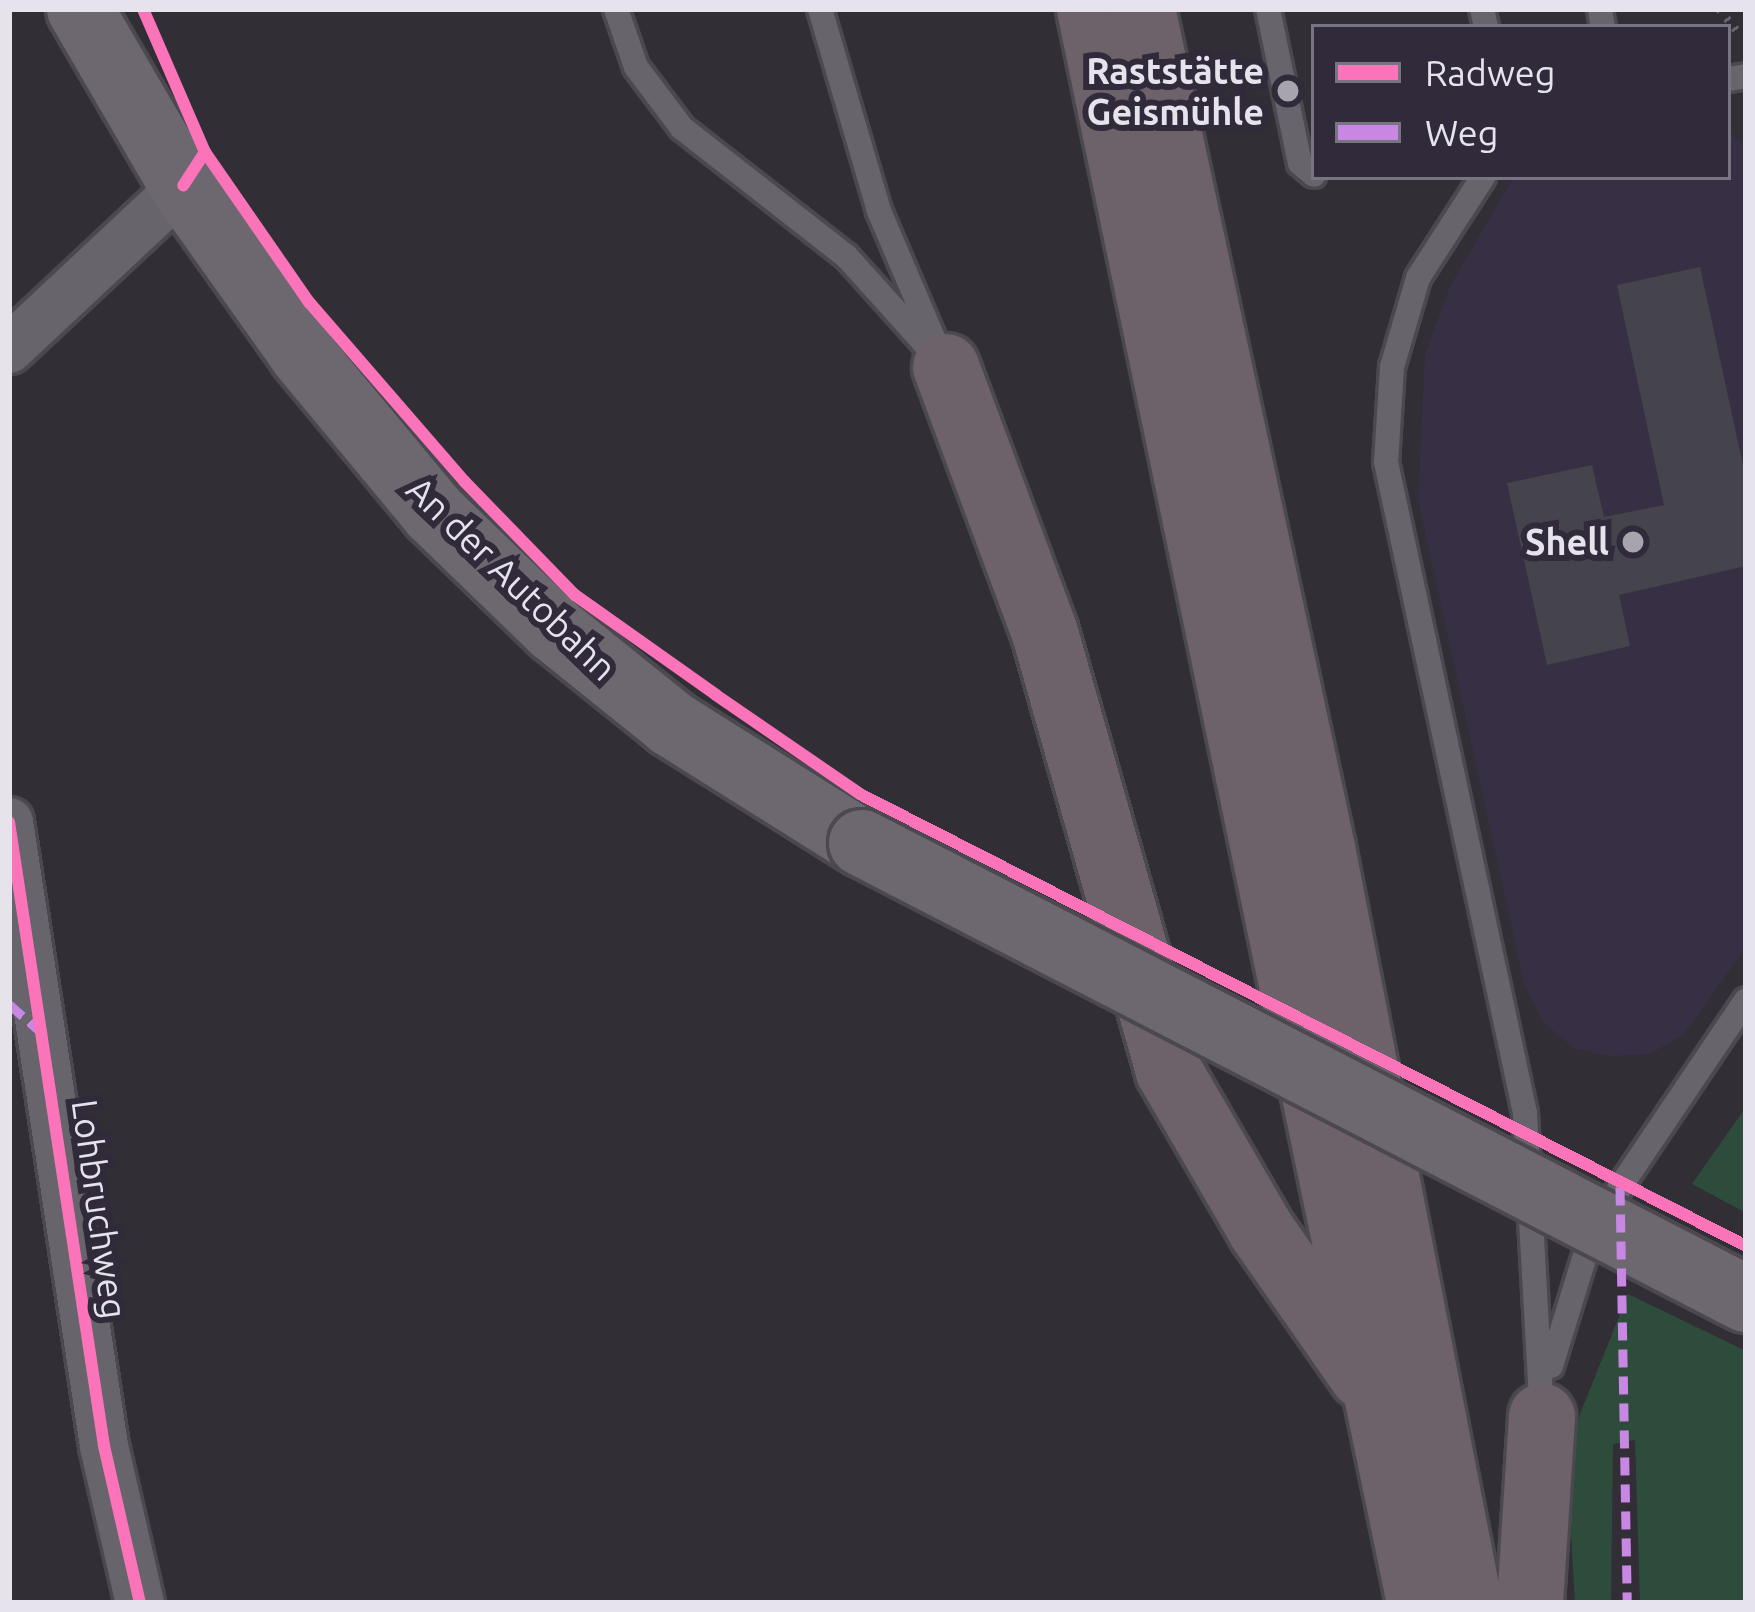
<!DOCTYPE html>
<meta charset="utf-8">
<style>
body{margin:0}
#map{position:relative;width:1755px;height:1612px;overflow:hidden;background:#312e36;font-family:Ubuntu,sans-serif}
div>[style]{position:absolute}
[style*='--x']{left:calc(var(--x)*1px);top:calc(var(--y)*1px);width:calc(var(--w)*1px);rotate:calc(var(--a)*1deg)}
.built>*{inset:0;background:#373044}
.green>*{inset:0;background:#2d4c3b}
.building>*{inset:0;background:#45434b}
.path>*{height:8px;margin-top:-4px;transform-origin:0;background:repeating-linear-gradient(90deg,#656469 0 3px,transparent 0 12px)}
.roads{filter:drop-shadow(3px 0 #4b494f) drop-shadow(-3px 0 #4b494f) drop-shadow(0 3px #4b494f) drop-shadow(0 -3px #4b494f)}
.lane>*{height:24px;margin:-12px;padding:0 12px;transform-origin:12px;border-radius:12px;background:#67646c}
.street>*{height:48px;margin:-24px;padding:0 24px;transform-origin:24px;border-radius:24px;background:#67646c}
.secondary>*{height:66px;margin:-33px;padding:0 33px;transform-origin:33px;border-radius:33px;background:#6d686f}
.highway>*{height:66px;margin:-33px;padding:0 33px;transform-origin:33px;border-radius:33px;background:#6d616a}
.bridges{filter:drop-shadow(3px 0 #4b494f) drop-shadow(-3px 0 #4b494f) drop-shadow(0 3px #4b494f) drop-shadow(0 -3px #4b494f)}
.secondary-bridge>*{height:66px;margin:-33px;padding:0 33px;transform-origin:33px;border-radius:33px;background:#6d686f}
.quiet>*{height:9px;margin-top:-4.5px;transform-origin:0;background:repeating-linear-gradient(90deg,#c787e3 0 18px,transparent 0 27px)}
.cycleway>*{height:12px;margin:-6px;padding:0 6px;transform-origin:6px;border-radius:6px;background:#fb73b8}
.dots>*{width:33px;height:33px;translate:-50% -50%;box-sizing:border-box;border:6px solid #302a3a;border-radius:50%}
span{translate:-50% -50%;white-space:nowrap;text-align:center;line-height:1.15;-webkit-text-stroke:12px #302a3a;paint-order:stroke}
.poi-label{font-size:36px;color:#e6e3ed;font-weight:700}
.right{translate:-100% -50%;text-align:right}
.street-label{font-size:36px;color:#e6e3ed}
.frame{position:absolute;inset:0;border:12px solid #e6e3ed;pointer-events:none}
.legend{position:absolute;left:1311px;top:24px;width:420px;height:156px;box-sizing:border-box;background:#302a3a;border:3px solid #797482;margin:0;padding:15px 21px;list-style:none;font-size:36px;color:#e6e3ed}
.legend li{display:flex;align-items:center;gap:24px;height:60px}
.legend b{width:60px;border:3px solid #797482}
</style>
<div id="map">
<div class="built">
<i style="clip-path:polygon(1728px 132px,1746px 146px,1746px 947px,1684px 1034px,1650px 1054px,1610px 1056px,1574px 1048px,1544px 1023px,1524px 984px,1418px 500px,1425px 356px,1449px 288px,1514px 177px,1728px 177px)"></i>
</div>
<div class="green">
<i style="clip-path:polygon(1746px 1107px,1746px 1213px,1692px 1184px)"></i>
<i style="clip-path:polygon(1628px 1294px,1746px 1351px,1746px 1603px,1640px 1603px,1635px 1440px,1613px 1444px,1611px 1603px,1575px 1603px,1566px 1449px)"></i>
</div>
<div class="building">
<i style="clip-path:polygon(1700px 267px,1746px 479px,1746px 566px,1619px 595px,1630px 646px,1547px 665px,1507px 483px,1592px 465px,1604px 517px,1664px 505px,1617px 285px)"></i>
</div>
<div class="path">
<i style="--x:1719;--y:9;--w:35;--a:51"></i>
</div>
<div class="roads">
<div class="lane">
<i style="--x:616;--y:9;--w:61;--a:71"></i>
<i style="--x:636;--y:67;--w:76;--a:53"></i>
<i style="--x:682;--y:128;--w:208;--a:38"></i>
<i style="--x:846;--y:256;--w:149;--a:48"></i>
<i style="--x:820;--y:9;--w:210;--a:73.7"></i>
<i style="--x:879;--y:211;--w:142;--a:66.9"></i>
<i style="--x:1268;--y:9;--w:157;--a:78.3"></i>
<i style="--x:1300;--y:163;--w:18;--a:41"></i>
<i style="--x:1482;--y:9;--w:18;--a:77"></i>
<i style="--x:1600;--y:9;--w:18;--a:81"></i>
<i style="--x:1728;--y:79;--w:18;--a:-9"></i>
<i style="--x:1483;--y:177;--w:120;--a:122.8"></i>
<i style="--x:1418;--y:278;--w:93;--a:106.3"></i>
<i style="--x:1392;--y:367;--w:95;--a:93.6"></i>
<i style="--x:1386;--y:462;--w:666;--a:77.95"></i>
<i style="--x:1525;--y:1113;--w:301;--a:86.8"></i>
<i style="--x:1551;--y:1366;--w:122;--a:-72.9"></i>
<i style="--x:1587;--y:1249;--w:70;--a:-62"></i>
<i style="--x:1620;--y:1187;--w:225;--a:-56"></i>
</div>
<div class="street">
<i style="--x:9;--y:349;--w:238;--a:-43.1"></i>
<i style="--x:9;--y:822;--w:631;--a:81.34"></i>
<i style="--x:104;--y:1446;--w:161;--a:77.1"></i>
</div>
<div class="secondary">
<i style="--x:80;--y:9;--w:205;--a:59.8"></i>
<i style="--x:183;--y:186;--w:207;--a:54.6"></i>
<i style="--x:303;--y:355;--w:205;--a:50.3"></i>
<i style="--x:434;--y:513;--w:167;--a:44"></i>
<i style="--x:554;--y:629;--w:151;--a:38.8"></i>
<i style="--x:672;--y:724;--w:224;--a:32.1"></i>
</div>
<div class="highway">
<i style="--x:1090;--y:9;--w:1628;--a:78.3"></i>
<i style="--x:1142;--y:9;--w:858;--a:77.89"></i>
<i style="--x:1322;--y:848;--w:769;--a:78.98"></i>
<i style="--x:946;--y:367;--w:284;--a:69.6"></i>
<i style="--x:1045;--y:633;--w:455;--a:74.2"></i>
<i style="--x:1169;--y:1071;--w:184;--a:59.9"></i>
<i style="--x:1261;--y:1230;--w:177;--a:55.1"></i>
<i style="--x:1530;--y:1603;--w:187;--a:-86.3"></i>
</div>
</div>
<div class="bridges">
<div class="secondary-bridge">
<i style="--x:862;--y:843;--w:995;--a:27.29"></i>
</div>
</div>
<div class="quiet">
<i style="--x:9;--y:1004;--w:43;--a:41.2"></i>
<i style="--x:1620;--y:1187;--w:416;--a:89"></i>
</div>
<div class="cycleway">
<i style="--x:143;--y:9;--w:156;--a:66.6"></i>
<i style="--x:205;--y:152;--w:40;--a:122.9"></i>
<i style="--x:205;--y:152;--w:183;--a:55.3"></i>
<i style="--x:309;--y:302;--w:238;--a:49.1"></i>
<i style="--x:465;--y:482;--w:158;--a:45.8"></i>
<i style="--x:575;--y:595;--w:173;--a:35.3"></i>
<i style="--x:716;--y:695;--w:175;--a:34.5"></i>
<i style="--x:860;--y:794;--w:995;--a:27.03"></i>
<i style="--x:9;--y:822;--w:631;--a:81.34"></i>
<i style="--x:104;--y:1446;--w:161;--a:77.1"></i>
</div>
<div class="dots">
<i style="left:1288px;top:91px;background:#a7a4ad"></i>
<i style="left:1633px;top:542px;background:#a7a4ad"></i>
</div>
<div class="poi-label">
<span class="right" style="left:1264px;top:91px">Raststätte<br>Geismühle</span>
<span class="right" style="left:1609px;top:542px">Shell</span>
</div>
<div class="street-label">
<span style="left:512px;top:578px;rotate:44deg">An der Autobahn</span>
<span style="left:100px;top:1209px;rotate:82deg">Lohbruchweg</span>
</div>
<div class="frame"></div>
<ul class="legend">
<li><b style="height:15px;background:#fb73b8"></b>Radweg</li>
<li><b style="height:15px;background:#c787e3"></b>Weg</li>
</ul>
</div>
